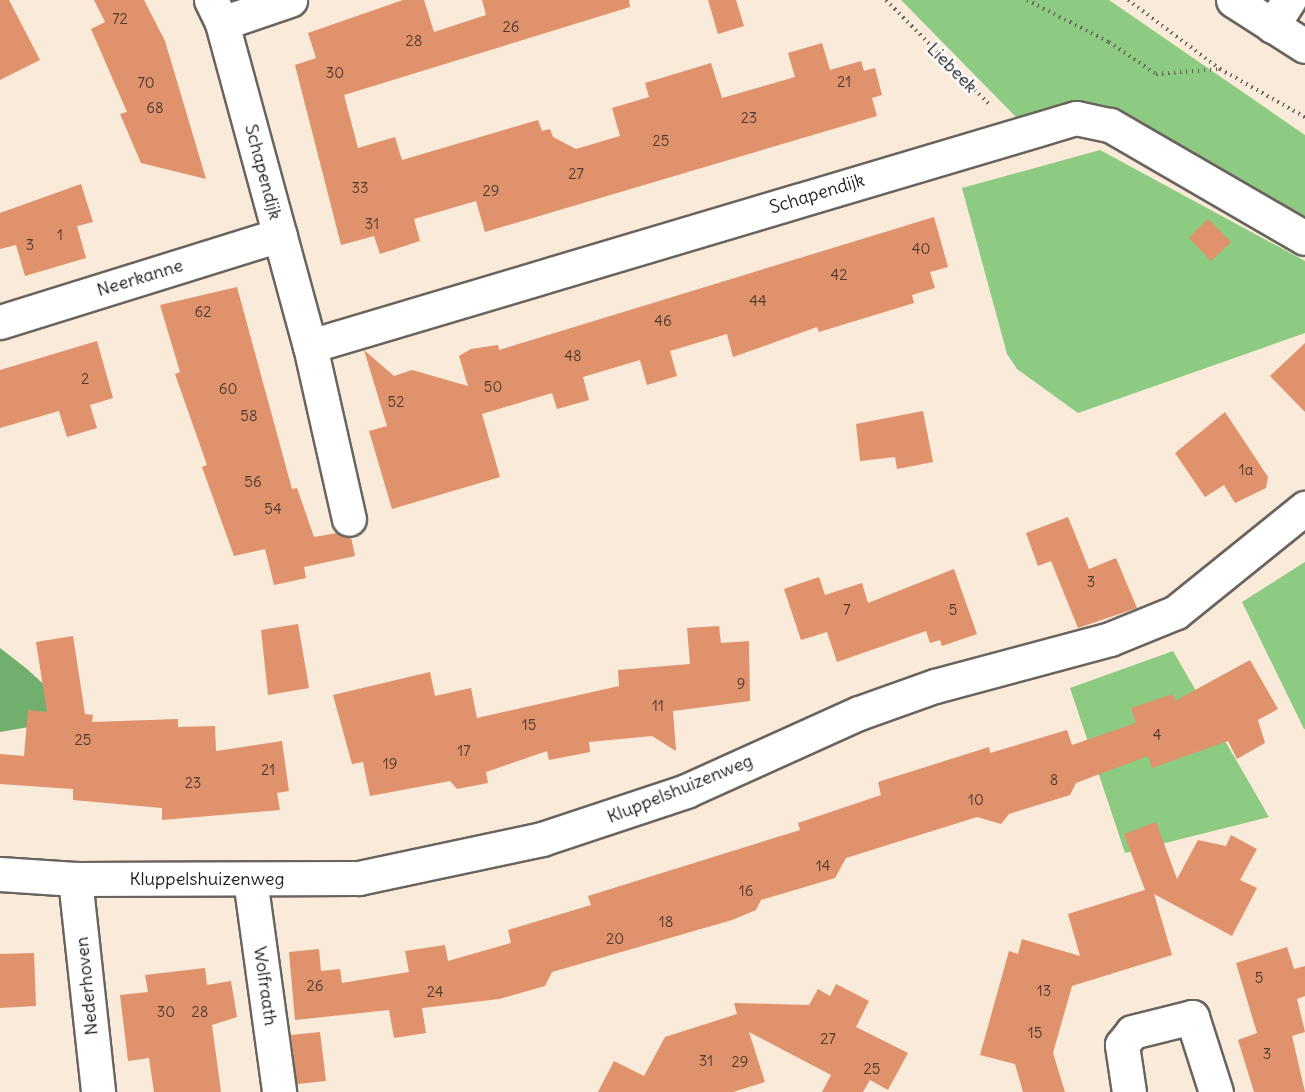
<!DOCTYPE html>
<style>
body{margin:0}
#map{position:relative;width:1305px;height:1092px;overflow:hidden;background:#f9eada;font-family:Delius,sans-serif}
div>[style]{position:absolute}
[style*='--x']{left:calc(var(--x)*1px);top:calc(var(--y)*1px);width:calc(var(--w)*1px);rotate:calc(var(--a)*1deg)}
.green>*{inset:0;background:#8ccb81}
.forest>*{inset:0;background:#71af6f}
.building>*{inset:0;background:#df926b}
.path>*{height:4px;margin-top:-2px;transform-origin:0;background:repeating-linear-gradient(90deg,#69645e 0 1.5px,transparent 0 6px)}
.roads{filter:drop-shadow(2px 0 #69645e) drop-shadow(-2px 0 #69645e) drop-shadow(0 2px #69645e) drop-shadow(0 -2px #69645e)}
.minor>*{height:33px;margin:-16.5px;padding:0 16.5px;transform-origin:16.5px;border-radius:16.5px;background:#fff}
.major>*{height:33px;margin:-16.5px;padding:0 16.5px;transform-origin:16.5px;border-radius:16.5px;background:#fff}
span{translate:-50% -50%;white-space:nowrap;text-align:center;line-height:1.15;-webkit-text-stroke:5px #fff;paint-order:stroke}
.number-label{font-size:15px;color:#4d3a30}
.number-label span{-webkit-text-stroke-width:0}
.street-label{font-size:18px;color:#1c1c1c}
</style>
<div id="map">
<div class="green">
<i style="clip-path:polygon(901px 0,1109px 0,1305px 135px,1305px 217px,1109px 108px,1018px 119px)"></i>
<i style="clip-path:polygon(1100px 150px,1305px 261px,1305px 333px,1078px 413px,1017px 369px,1007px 354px,962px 188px)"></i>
<i style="clip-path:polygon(1305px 562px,1305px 729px,1304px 729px,1242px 602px)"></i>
<i style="clip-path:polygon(1173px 651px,1269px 817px,1125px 853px,1070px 688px)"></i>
</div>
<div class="forest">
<i style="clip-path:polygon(0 648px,27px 669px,81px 718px,0 732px)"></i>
</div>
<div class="building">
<i style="clip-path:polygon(0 0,9px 0,40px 60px,0 80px)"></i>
<i style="clip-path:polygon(94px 0,144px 0,165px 41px,206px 179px,141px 163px,120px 114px,127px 112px,91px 29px,105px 22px)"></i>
<i style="clip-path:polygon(403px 0,424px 0,434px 32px,486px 15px,482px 0,629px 0,630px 7px,344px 95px,358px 148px,395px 137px,402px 160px,538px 120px,542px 131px,550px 129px,553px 137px,576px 149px,620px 136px,612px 108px,649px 97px,645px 83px,711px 63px,722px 98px,795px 77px,788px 53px,822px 43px,830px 70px,861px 61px,864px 71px,875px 68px,882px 95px,872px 98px,877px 116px,485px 232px,476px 201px,414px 219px,420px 241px,380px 254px,374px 236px,341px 245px,295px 65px,316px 58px,308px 33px)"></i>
<i style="clip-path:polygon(708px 0,736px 0,744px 26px,718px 34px)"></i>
<i style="clip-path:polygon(81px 184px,93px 222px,77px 226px,86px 258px,25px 276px,16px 245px,0 249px,0 213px)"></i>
<i style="clip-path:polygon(934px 217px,948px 267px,930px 272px,935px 288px,912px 295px,914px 303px,819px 332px,817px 327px,733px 357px,727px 334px,670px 351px,677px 376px,647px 385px,640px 360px,583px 377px,589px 400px,557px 409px,552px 393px,482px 414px,500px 477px,392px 509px,369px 431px,387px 426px,364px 350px,394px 376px,412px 370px,468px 386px,459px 356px,471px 349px,498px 345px,499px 350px)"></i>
<i style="clip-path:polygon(1208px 219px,1231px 242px,1211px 261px,1189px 238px)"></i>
<i style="clip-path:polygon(237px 287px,292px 489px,297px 488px,314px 537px,337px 533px,351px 537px,355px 556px,304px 567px,306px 578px,274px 585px,265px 549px,234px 556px,202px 467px,207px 465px,175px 374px,180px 372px,160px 305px)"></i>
<i style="clip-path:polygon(97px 341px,113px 398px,90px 405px,97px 428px,67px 437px,59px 411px,0 428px,0 370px)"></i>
<i style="clip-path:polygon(1305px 343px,1305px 412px,1270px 376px)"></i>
<i style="clip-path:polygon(923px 411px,933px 462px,897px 469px,895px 457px,860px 461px,856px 424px)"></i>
<i style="clip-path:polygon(1225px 412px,1268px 477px,1266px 488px,1235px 503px,1224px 485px,1205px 497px,1175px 453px)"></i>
<i style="clip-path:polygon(1068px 517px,1089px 569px,1116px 558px,1137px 608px,1078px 628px,1051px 561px,1038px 566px,1026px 533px)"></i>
<i style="clip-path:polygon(954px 569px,977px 634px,942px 646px,940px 640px,930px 643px,926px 631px,837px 662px,827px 632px,801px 640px,784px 589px,819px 577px,825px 595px,862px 583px,868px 603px)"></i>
<i style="clip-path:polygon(298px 624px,309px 688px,268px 695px,261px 630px)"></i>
<i style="clip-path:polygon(719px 626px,721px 643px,749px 641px,750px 701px,673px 711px,676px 751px,652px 736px,589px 742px,590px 752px,549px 760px,547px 751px,486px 772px,488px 783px,457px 789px,450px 781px,370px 796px,363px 762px,352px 764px,333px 695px,430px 672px,435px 696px,471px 688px,477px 718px,619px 686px,618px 670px,690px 664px,687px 628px)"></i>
<i style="clip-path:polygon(73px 636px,85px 714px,93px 715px,92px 722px,178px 719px,178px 727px,215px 726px,216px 751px,282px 741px,289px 791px,277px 793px,280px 810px,162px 820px,162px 808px,73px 800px,73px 789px,0 784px,0 754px,24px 756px,28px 710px,47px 712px,36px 642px)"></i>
<i style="clip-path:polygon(1250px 660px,1278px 709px,1258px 720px,1265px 743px,1237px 759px,1228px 741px,1152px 768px,1148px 756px,1076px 783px,1070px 795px,1009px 814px,1001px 824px,977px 817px,846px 858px,835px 878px,761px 900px,756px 910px,732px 920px,552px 972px,545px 986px,499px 999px,422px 1008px,426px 1033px,394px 1038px,389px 1010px,295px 1020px,289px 952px,319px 949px,321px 971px,340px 969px,342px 983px,409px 972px,405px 951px,445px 945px,448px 961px,511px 943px,508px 930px,591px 905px,588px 896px,800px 830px,798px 823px,881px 795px,878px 782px,989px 747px,990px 753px,1067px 730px,1072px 745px,1136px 723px,1131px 708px,1173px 694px,1175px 701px)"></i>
<i style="clip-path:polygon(1156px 822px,1177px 879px,1198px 840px,1226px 846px,1231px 835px,1257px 849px,1240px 880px,1257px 888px,1232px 936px,1154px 894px,1172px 955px,1072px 986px,1053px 1053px,1065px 1092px,1023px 1092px,1015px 1064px,980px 1055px,1009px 951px,1018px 954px,1022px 939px,1080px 956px,1068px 914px,1145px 890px,1124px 834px)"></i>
<i style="clip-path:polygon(1287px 947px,1294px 969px,1305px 966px,1305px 996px,1297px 999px,1305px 1032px,1292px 1036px,1305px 1092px,1254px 1092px,1238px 1040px,1257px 1033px,1236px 963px)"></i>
<i style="clip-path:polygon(34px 953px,36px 1006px,0 1008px,0 954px)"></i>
<i style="clip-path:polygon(205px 968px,207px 985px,231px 981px,237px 1017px,212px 1025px,221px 1092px,154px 1092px,149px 1058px,128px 1061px,120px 995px,148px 992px,145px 975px)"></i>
<i style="clip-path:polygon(836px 984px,869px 1001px,856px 1027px,908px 1053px,888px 1090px,870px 1080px,863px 1092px,822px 1092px,831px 1075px,749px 1032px,765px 1082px,733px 1092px,598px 1092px,614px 1061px,644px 1076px,665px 1037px,737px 1014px,734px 1003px,809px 1005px,818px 989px,830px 996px)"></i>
<i style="clip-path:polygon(320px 1032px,326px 1081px,297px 1084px,291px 1035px)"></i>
</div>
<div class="path">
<i style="--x:886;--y:0;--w:149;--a:45.3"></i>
<i style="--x:1027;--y:0;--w:92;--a:27.1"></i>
<i style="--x:1109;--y:42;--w:57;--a:34.2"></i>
<i style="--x:1156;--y:74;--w:63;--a:-4.5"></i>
<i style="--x:1128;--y:0;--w:115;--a:36.9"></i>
<i style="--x:1220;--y:69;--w:98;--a:29.5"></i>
</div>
<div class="roads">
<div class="minor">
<i style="--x:211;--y:0;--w:25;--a:64"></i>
<i style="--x:222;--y:23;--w:335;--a:74.8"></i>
<i style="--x:310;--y:346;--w:799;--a:-16.58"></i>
<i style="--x:1076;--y:118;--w:35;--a:12"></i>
<i style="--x:1110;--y:125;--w:225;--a:30.1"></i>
<i style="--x:222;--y:23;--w:72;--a:-18.7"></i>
<i style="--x:1272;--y:26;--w:31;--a:-57"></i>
<i style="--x:0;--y:322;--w:293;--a:-17.3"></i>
<i style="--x:310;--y:346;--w:177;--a:77.3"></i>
<i style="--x:0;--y:874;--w:75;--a:3.8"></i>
<i style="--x:75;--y:879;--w:284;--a:-0.2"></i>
<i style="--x:359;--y:878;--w:187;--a:-12"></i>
<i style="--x:542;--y:839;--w:152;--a:-18.4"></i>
<i style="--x:686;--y:791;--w:190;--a:-24.3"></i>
<i style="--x:859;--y:713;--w:81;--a:-19.6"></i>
<i style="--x:935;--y:686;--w:181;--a:-15"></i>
<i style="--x:1110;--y:639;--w:71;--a:-22.2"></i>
<i style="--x:1176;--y:612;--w:166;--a:-38.9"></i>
<i style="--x:75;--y:879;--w:214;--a:83.8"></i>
<i style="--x:250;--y:879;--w:215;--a:82.2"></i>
<i style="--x:1129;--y:1092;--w:48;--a:-98.5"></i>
<i style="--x:1122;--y:1045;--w:16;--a:-52"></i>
<i style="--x:1132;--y:1032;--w:62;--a:-14"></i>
<i style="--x:1192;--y:1017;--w:79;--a:72.3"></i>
</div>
<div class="major">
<i style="--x:1233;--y:0;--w:85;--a:32.6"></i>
</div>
</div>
<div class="number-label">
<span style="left:120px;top:19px">72</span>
<span style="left:511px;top:27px">26</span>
<span style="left:414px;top:41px">28</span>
<span style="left:335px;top:73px">30</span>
<span style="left:844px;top:82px">21</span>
<span style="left:146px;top:83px">70</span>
<span style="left:155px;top:108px">68</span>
<span style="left:749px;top:118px">23</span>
<span style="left:661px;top:141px">25</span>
<span style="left:576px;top:174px">27</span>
<span style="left:360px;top:188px">33</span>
<span style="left:491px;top:191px">29</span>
<span style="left:372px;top:224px">31</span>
<span style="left:60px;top:235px">1</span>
<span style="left:30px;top:245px">3</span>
<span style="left:921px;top:249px">40</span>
<span style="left:839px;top:275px">42</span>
<span style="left:758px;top:301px">44</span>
<span style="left:203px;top:312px">62</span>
<span style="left:663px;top:321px">46</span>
<span style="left:573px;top:356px">48</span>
<span style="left:85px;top:379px">2</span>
<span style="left:493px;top:387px">50</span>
<span style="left:228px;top:389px">60</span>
<span style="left:396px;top:402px">52</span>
<span style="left:249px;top:416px">58</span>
<span style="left:1246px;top:470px">1a</span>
<span style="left:253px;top:482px">56</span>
<span style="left:273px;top:509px">54</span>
<span style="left:1091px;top:582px">3</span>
<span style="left:847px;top:610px">7</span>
<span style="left:953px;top:610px">5</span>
<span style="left:741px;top:684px">9</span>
<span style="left:658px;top:706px">11</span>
<span style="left:529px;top:725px">15</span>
<span style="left:1157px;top:735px">4</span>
<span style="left:83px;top:740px">25</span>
<span style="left:464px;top:751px">17</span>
<span style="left:390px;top:764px">19</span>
<span style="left:268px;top:770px">21</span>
<span style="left:1054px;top:780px">8</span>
<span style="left:193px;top:783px">23</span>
<span style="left:976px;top:800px">10</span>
<span style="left:823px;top:866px">14</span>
<span style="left:746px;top:891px">16</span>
<span style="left:666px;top:922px">18</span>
<span style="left:615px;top:939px">20</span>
<span style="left:1259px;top:978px">5</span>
<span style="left:315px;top:986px">26</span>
<span style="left:1044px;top:991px">13</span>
<span style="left:435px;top:992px">24</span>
<span style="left:166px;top:1012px">30</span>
<span style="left:200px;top:1012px">28</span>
<span style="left:1035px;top:1033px">15</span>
<span style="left:828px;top:1039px">27</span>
<span style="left:1267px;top:1054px">3</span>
<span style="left:706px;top:1061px">31</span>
<span style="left:740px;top:1062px">29</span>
<span style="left:872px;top:1069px">25</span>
</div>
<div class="street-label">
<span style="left:952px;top:68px;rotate:45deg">Liebeek</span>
<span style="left:263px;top:172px;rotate:75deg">Schapendijk</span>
<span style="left:817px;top:194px;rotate:-17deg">Schapendijk</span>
<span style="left:140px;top:278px;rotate:-17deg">Neerkanne</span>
<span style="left:680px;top:789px;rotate:-22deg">Kluppelshuizenweg</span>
<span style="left:207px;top:879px">Kluppelshuizenweg</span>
<span style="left:87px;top:986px;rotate:-96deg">Nederhoven</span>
<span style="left:265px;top:986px;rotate:82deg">Wolfraath</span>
</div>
</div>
